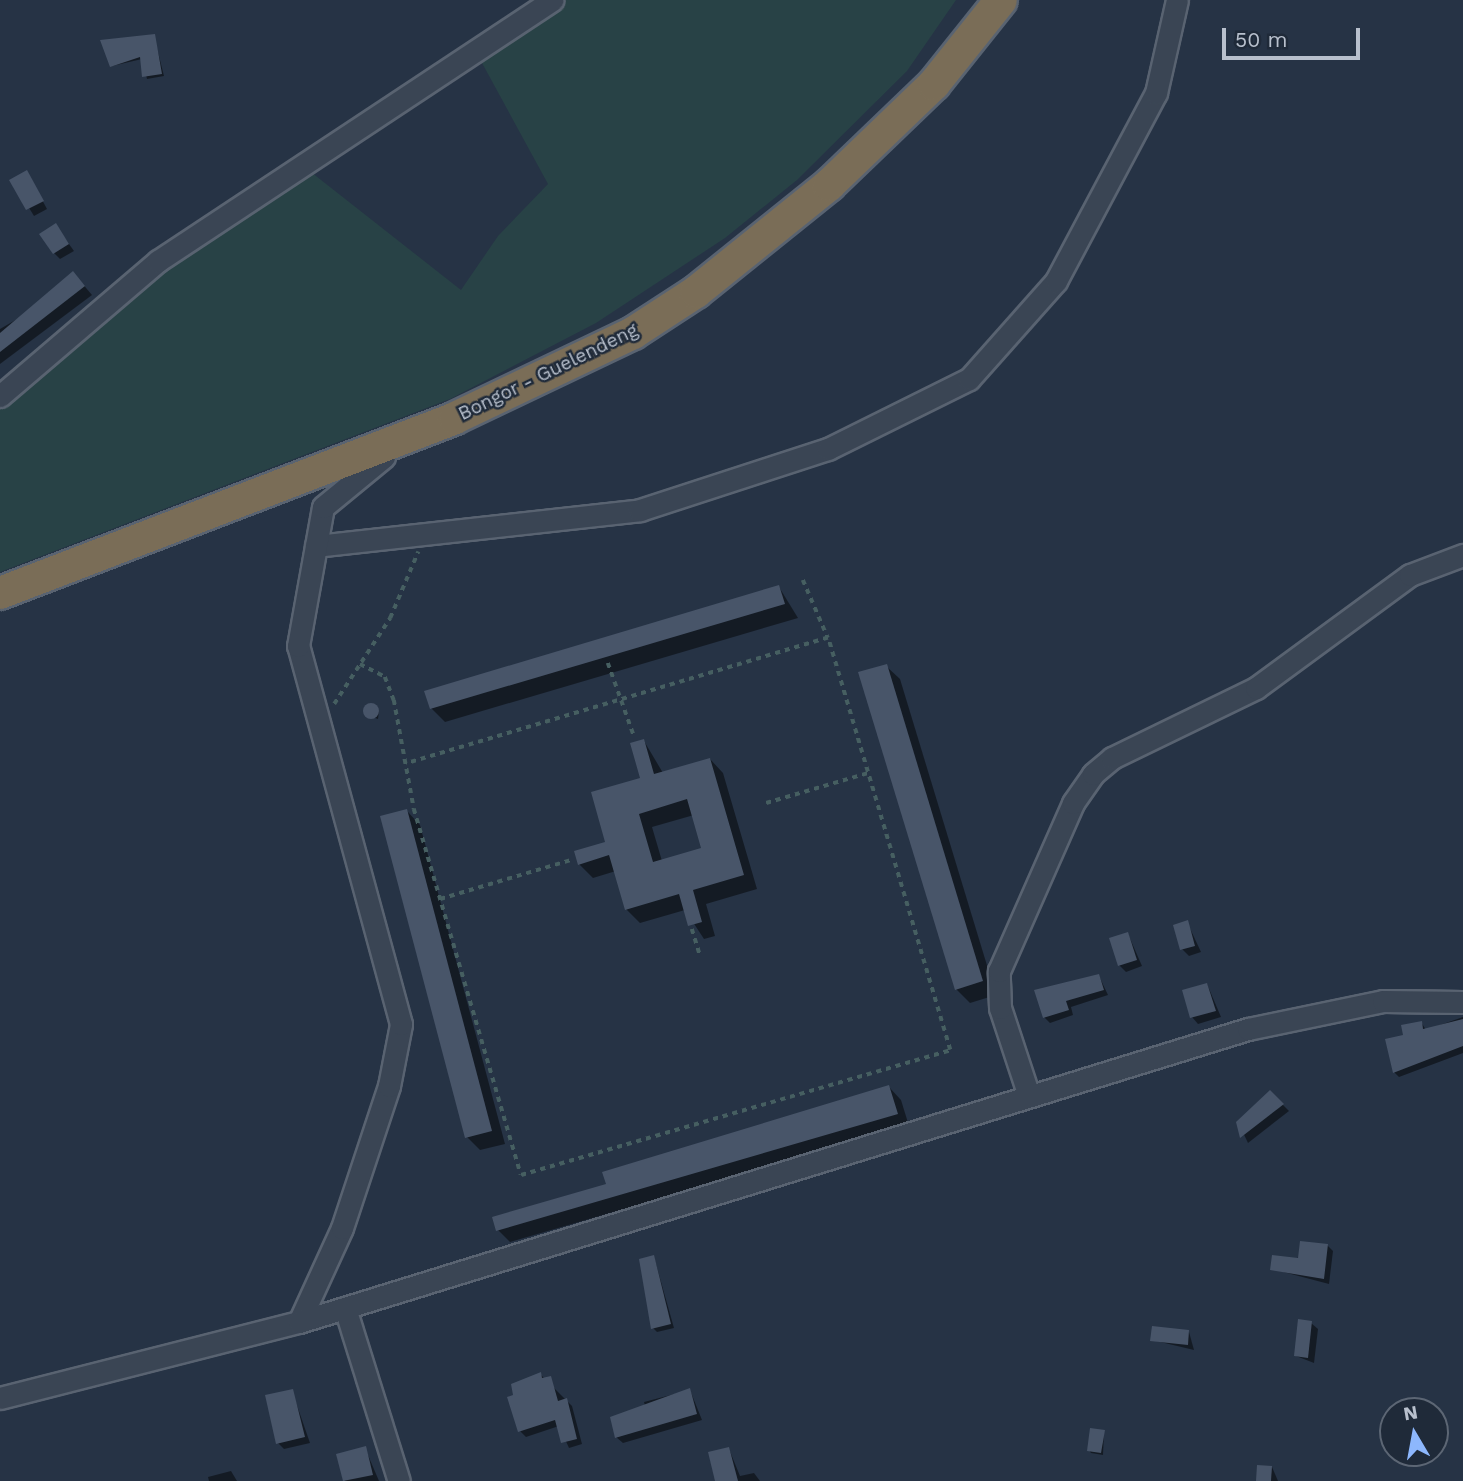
<!DOCTYPE html>
<style>
body{margin:0}
#map{position:relative;width:1463px;height:1481px;overflow:hidden;background:#263345;font-family:"Work Sans",sans-serif}
div>[style]{position:absolute}
[style*='--x']{left:calc(var(--x)*1px);top:calc(var(--y)*1px);width:calc(var(--w)*1px);rotate:calc(var(--a)*1deg)}
.green>*{inset:0;background:#284246}
.shadow>*{inset:0;background:#0007}
.building>*{inset:0;background:#485569}
.round{border-radius:50%}
.path>*{height:3.5px;margin-top:-1.75px;transform-origin:0;background:repeating-linear-gradient(90deg,#465f61 0 5px,transparent 0 10px)}
.roads{filter:drop-shadow(2px 0 #596371) drop-shadow(-2px 0 #596371) drop-shadow(0 2px #596371) drop-shadow(0 -2px #596371)}
.minor>*{height:21px;margin:-10.5px;padding:0 10.5px;transform-origin:10.5px;border-radius:10.5px;background:#3a4554}
.highway>*{height:32px;margin:-16px;padding:0 16px;transform-origin:16px;border-radius:16px;background:#7a6d57}
span{translate:-50% -50%;white-space:nowrap;text-align:center;line-height:1.15;-webkit-text-stroke:5px #1f2a39;paint-order:stroke}
.street-label{font-size:19px;color:#b8c0cd}
.north{position:absolute;left:1379px;top:1397px;width:70px;height:70px;box-sizing:border-box;background:#1f2a39;border:2px solid #5c6674;border-radius:50%;rotate:350deg;font-size:19px;font-weight:700;line-height:28px;text-align:center;color:#b8c0cd}
.north::after{content:'';display:block;margin:auto;width:24px;height:32px;background:#8db7fd;clip-path:polygon(50% 0,100% 100%,50% 72%,0 100%)}
.scale{position:absolute;left:1222px;top:28px;width:138px;height:32px;box-sizing:border-box;border:4px solid #b8c0cd;border-top:0;padding-left:9px;font-size:21px;line-height:24px;white-space:nowrap;color:#b8c0cd;-webkit-text-stroke:5px #1f2a39;paint-order:stroke}
</style>
<div id="map">
<div class="green">
<i style="clip-path:polygon(559px 0,956px 0,907px 71px,797px 180px,725px 238px,596px 323px,450px 399px,0 572px,0 406px,166px 263px,302px 165px,461px 290px,498px 236px,548px 184px,476px 52px)"></i>
</div>
<div class="shadow">
<i style="clip-path:polygon(154px 36px,164px 76px,147px 79px,142px 59px,112px 66px)"></i>
<i style="clip-path:polygon(27px 172px,47px 209px,34px 216px,12px 180px)"></i>
<i style="clip-path:polygon(56px 226px,74px 251px,60px 259px,54px 253px)"></i>
<i style="clip-path:polygon(81px 282px,92px 295px,0 364px,0 329px)"></i>
<i style="clip-path:polygon(779px 587px,798px 618px,445px 722px,431px 708px)"></i>
<i style="clip-path:polygon(886px 666px,900px 679px,996px 995px,970px 1003px,956px 989px)"></i>
<i style="clip-path:polygon(368px 706px,379px 711px,378px 719px,367px 715px)"></i>
<i style="clip-path:polygon(evenodd,644px 741px,663px 773px,710px 759px,723px 773px,757px 889px,706px 904px,715px 936px,704px 939px,685px 910px,640px 923px,626px 909px,616px 871px,593px 878px,579px 864px,607px 843px,642px 779px,644px 741px,694px 815px,704px 849px,662px 861px,652px 827px,694px 815px)"></i>
<i style="clip-path:polygon(407px 811px,420px 825px,505px 1144px,480px 1150px,467px 1137px)"></i>
<i style="clip-path:polygon(1187px 922px,1201px 952px,1189px 956px,1182px 949px)"></i>
<i style="clip-path:polygon(1128px 934px,1142px 966px,1126px 972px,1119px 965px)"></i>
<i style="clip-path:polygon(1099px 976px,1108px 995px,1071px 1007px,1073px 1015px,1050px 1023px,1044px 1017px)"></i>
<i style="clip-path:polygon(1207px 984px,1221px 1017px,1198px 1024px,1192px 1017px)"></i>
<i style="clip-path:polygon(1463px 1017px,1463px 1053px,1399px 1077px,1394px 1072px,1406px 1037px,1421px 1022px,1426px 1030px)"></i>
<i style="clip-path:polygon(889px 1087px,901px 1100px,909px 1126px,510px 1242px,498px 1230px)"></i>
<i style="clip-path:polygon(1270px 1092px,1289px 1111px,1248px 1143px,1238px 1122px)"></i>
<i style="clip-path:polygon(1327px 1245px,1333px 1251px,1329px 1284px,1272px 1269px)"></i>
<i style="clip-path:polygon(654px 1257px,674px 1328px,657px 1332px,653px 1328px)"></i>
<i style="clip-path:polygon(1311px 1323px,1318px 1329px,1314px 1363px,1296px 1356px)"></i>
<i style="clip-path:polygon(1189px 1332px,1194px 1350px,1152px 1340px)"></i>
<i style="clip-path:polygon(540px 1374px,572px 1406px,582px 1444px,569px 1448px,559px 1426px,526px 1437px,520px 1431px)"></i>
<i style="clip-path:polygon(690px 1390px,702px 1420px,623px 1443px,616px 1437px,646px 1410px,644px 1402px)"></i>
<i style="clip-path:polygon(292px 1391px,310px 1443px,284px 1449px,278px 1443px)"></i>
<i style="clip-path:polygon(1104px 1432px,1103px 1455px,1091px 1453px,1089px 1450px)"></i>
<i style="clip-path:polygon(365px 1448px,379px 1481px,345px 1481px,338px 1455px)"></i>
<i style="clip-path:polygon(729px 1449px,740px 1476px,754px 1473px,760px 1481px,721px 1481px)"></i>
<i style="clip-path:polygon(1272px 1467px,1278px 1481px,1258px 1481px)"></i>
<i style="clip-path:polygon(231px 1471px,237px 1481px,209px 1481px,208px 1477px)"></i>
</div>
<div class="building">
<i style="clip-path:polygon(155px 34px,162px 74px,142px 77px,140px 57px,110px 67px,100px 40px)"></i>
<i style="clip-path:polygon(27px 170px,44px 201px,26px 210px,9px 180px)"></i>
<i style="clip-path:polygon(56px 223px,69px 244px,53px 254px,39px 234px)"></i>
<i style="clip-path:polygon(73px 271px,85px 286px,0 352px,0 333px)"></i>
<i style="clip-path:polygon(779px 585px,785px 604px,430px 709px,424px 691px)"></i>
<i style="clip-path:polygon(887px 664px,983px 981px,955px 990px,858px 672px)"></i>
<i class="round" style="left:363px;top:703px;width:16px;height:16px"></i>
<i style="clip-path:polygon(evenodd,644px 739px,654px 774px,710px 758px,744px 875px,693px 890px,702px 922px,688px 926px,679px 894px,625px 910px,609px 855px,578px 865px,574px 851px,605px 842px,591px 792px,640px 778px,630px 743px,644px 739px,687px 799px,701px 848px,653px 862px,639px 814px,687px 799px)"></i>
<i style="clip-path:polygon(407px 809px,492px 1131px,465px 1138px,380px 816px)"></i>
<i style="clip-path:polygon(1188px 920px,1195px 946px,1180px 950px,1173px 925px)"></i>
<i style="clip-path:polygon(1128px 932px,1137px 960px,1118px 966px,1109px 938px)"></i>
<i style="clip-path:polygon(1099px 974px,1104px 990px,1066px 1001px,1069px 1010px,1043px 1018px,1034px 990px)"></i>
<i style="clip-path:polygon(1207px 983px,1216px 1011px,1190px 1018px,1182px 990px)"></i>
<i style="clip-path:polygon(1463px 1019px,1463px 1046px,1393px 1073px,1385px 1039px,1403px 1035px,1401px 1025px,1422px 1021px,1423px 1029px)"></i>
<i style="clip-path:polygon(889px 1085px,898px 1114px,496px 1231px,492px 1217px,606px 1184px,602px 1172px)"></i>
<i style="clip-path:polygon(1270px 1090px,1284px 1104px,1240px 1138px,1236px 1122px)"></i>
<i style="clip-path:polygon(1300px 1241px,1328px 1244px,1324px 1279px,1270px 1270px,1272px 1255px,1298px 1258px)"></i>
<i style="clip-path:polygon(654px 1255px,671px 1324px,651px 1329px,639px 1259px)"></i>
<i style="clip-path:polygon(1298px 1319px,1312px 1321px,1308px 1358px,1294px 1356px)"></i>
<i style="clip-path:polygon(1152px 1326px,1189px 1330px,1188px 1345px,1150px 1341px)"></i>
<i style="clip-path:polygon(541px 1372px,542px 1378px,551px 1376px,558px 1401px,567px 1398px,577px 1439px,561px 1443px,555px 1420px,518px 1432px,507px 1397px,513px 1395px,511px 1384px)"></i>
<i style="clip-path:polygon(690px 1388px,697px 1414px,615px 1438px,610px 1417px)"></i>
<i style="clip-path:polygon(293px 1389px,305px 1437px,276px 1444px,265px 1395px)"></i>
<i style="clip-path:polygon(1090px 1428px,1105px 1430px,1101px 1453px,1087px 1451px)"></i>
<i style="clip-path:polygon(366px 1446px,373px 1475px,343px 1481px,336px 1454px)"></i>
<i style="clip-path:polygon(729px 1447px,738px 1481px,715px 1481px,708px 1452px)"></i>
<i style="clip-path:polygon(1257px 1465px,1272px 1466px,1271px 1481px,1256px 1481px)"></i>
</div>
<div class="path">
<i style="--x:803;--y:580;--w:63;--a:66.7"></i>
<i style="--x:608;--y:663;--w:77;--a:70.4"></i>
<i style="--x:360;--y:664;--w:28;--a:27"></i>
<i style="--x:385;--y:677;--w:25;--a:69"></i>
<i style="--x:394;--y:700;--w:111;--a:79.6"></i>
<i style="--x:414;--y:809;--w:381;--a:73.7"></i>
<i style="--x:521;--y:1175;--w:447;--a:-16.2"></i>
<i style="--x:950;--y:1050;--w:430;--a:-106.5"></i>
<i style="--x:828;--y:638;--w:440;--a:163.4"></i>
<i style="--x:334;--y:704;--w:103;--a:-56.9"></i>
<i style="--x:390;--y:618;--w:72;--a:-67"></i>
<i style="--x:766;--y:803;--w:106;--a:-16.4"></i>
<i style="--x:440;--y:899;--w:137;--a:-16.6"></i>
<i style="--x:692;--y:929;--w:27;--a:73"></i>
</div>
<div class="roads">
<div class="minor">
<i style="--x:0;--y:396;--w:208;--a:-40.5"></i>
<i style="--x:158;--y:261;--w:473;--a:-33.5"></i>
<i style="--x:316;--y:546;--w:326;--a:-6.3"></i>
<i style="--x:640;--y:510;--w:198;--a:-18"></i>
<i style="--x:828;--y:449;--w:157;--a:-26.4"></i>
<i style="--x:969;--y:379;--w:131;--a:-48.4"></i>
<i style="--x:1056;--y:281;--w:213;--a:-62"></i>
<i style="--x:1156;--y:93;--w:95;--a:-77.3"></i>
<i style="--x:1029;--y:1096;--w:93;--a:-108.2"></i>
<i style="--x:1000;--y:1008;--w:37;--a:-92"></i>
<i style="--x:999;--y:971;--w:184;--a:-66.2"></i>
<i style="--x:1073;--y:803;--w:35;--a:-55"></i>
<i style="--x:1093;--y:774;--w:25;--a:-40"></i>
<i style="--x:1112;--y:758;--w:160;--a:-25.9"></i>
<i style="--x:1256;--y:688;--w:191;--a:-36.3"></i>
<i style="--x:1410;--y:575;--w:57;--a:-20.7"></i>
<i style="--x:345;--y:1308;--w:181;--a:72.7"></i>
<i style="--x:299;--y:1322;--w:103;--a:-65.4"></i>
<i style="--x:342;--y:1228;--w:150;--a:-71.7"></i>
<i style="--x:389;--y:1086;--w:63;--a:-79"></i>
<i style="--x:401;--y:1024;--w:392;--a:-105.2"></i>
<i style="--x:298;--y:646;--w:141;--a:-79.8"></i>
<i style="--x:323;--y:507;--w:79;--a:-39.3"></i>
<i style="--x:0;--y:1398;--w:309;--a:-14.3"></i>
<i style="--x:299;--y:1322;--w:993;--a:-17.16"></i>
<i style="--x:1248;--y:1029;--w:138;--a:-11.7"></i>
<i style="--x:1383;--y:1001;--w:80;--a:0.7"></i>
</div>
<div class="highway">
<i style="--x:0;--y:593;--w:487;--a:-21"></i>
<i style="--x:455;--y:418;--w:197;--a:-25.5"></i>
<i style="--x:633;--y:333;--w:75;--a:-33.1"></i>
<i style="--x:696;--y:292;--w:171;--a:-38.8"></i>
<i style="--x:829;--y:185;--w:146;--a:-43.9"></i>
<i style="--x:934;--y:84;--w:107;--a:-51.4"></i>
</div>
</div>
<div class="street-label">
<span style="left:548px;top:372px;rotate:-26deg">Bongor - Guelendeng</span>
</div>
<div class="north">N</div>
<div class="scale">50 m</div>
</div>
